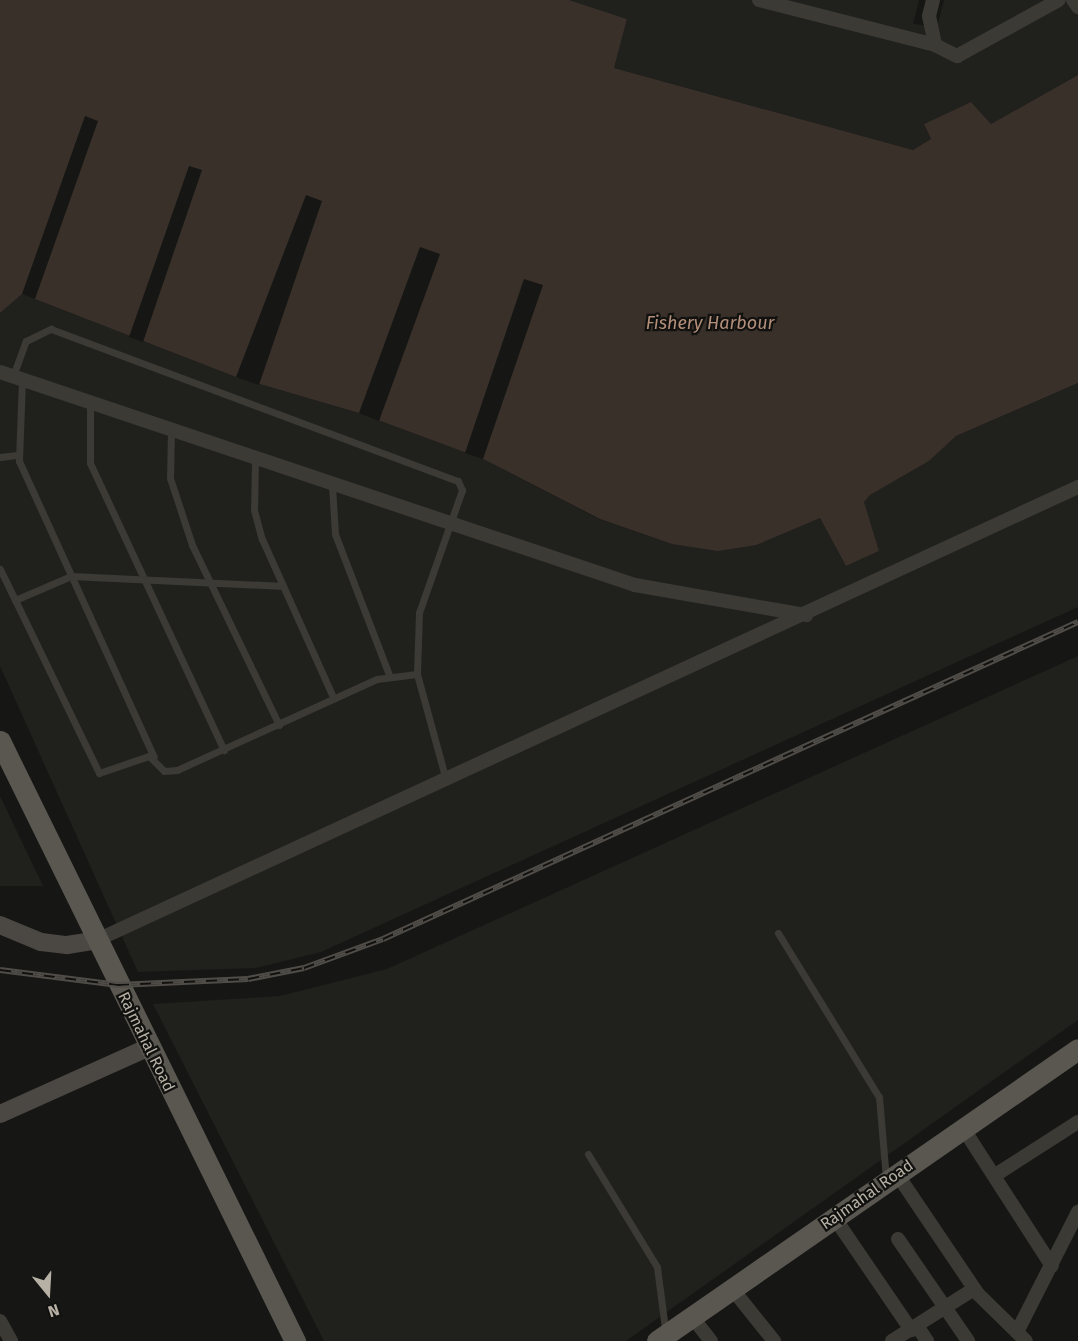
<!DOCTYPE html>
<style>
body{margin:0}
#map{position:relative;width:1078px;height:1341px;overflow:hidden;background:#161614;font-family:"Fira Sans",sans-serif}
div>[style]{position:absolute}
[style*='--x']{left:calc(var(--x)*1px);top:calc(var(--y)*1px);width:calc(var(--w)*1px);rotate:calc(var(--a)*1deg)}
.built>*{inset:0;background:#20201d}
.water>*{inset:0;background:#3a302a}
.pier>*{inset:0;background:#161614}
.lane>*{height:7px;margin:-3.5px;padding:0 3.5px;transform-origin:3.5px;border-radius:3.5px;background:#3b3a35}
.street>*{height:14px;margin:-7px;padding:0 7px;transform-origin:7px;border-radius:7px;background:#3b3a35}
.secondary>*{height:18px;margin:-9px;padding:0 9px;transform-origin:9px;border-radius:9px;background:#4b4843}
.primary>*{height:21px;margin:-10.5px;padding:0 10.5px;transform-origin:10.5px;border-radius:10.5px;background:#5a5751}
.rail>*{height:6px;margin-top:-3px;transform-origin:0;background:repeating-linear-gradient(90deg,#11110f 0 11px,#504d48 0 22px);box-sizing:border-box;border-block:2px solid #504d48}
span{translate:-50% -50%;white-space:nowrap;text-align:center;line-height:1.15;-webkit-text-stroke:4.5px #11110f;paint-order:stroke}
.street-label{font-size:16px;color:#b7b0a5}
.water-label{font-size:18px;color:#b48f7b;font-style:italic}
.north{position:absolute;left:18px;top:1263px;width:60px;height:60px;-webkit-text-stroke:4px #11110f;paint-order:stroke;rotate:162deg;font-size:16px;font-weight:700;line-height:24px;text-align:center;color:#b7b0a5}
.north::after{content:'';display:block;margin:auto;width:21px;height:27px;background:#b7b0a5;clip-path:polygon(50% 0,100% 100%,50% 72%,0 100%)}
</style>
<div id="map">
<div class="built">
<i style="clip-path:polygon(569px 0,919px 0,913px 24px,937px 27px,944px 0,1078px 0,1078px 75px,991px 124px,971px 102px,924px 124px,931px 139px,913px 150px,614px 68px,627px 19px)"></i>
<i style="clip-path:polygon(22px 294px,236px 377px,359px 413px,483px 459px,599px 519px,672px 544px,788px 530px,820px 518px,846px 566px,879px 551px,863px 502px,870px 495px,929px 461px,956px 436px,1078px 383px,1078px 607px,321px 952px,256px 968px,138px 972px,0 666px,0 313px)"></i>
<i style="clip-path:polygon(1078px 656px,1078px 1020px,626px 1341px,324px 1341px,153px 1004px,280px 996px,387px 969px)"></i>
<i style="clip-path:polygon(0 796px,43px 886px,0 886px)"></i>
</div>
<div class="water">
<i style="clip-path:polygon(0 0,569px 0,627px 19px,614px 68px,913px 150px,931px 139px,924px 124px,971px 102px,991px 124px,1078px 75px,1078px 383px,956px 436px,929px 461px,870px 495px,864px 502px,879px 551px,846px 566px,820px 518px,756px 545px,718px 551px,672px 544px,600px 519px,483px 459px,359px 413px,236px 377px,22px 294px,0 313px)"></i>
</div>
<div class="pier">
<i style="clip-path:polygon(85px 116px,98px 121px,35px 299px,22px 294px)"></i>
<i style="clip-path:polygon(189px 166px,202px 170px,143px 342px,129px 337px)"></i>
<i style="clip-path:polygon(306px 195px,322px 201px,259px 385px,236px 377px)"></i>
<i style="clip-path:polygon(420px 247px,440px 254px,379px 421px,359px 413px)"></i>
<i style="clip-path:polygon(524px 279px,543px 285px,483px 459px,465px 453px)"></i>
</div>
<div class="lane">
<i style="--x:13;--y:376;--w:37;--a:-70"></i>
<i style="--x:26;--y:341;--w:28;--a:-26"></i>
<i style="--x:51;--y:329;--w:434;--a:20.5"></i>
<i style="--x:458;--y:481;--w:10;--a:66"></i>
<i style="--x:462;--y:490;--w:130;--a:109.3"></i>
<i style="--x:419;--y:613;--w:61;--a:91.9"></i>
<i style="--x:417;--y:674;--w:110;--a:74.7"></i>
<i style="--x:22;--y:379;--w:82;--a:92.1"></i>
<i style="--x:19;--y:461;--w:325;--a:65.5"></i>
<i style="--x:90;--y:403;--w:60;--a:90"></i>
<i style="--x:90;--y:463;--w:317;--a:65"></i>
<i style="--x:171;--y:431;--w:47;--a:91.2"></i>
<i style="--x:170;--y:478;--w:71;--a:71.8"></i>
<i style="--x:192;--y:545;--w:200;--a:64.2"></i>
<i style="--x:0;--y:457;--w:17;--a:-7"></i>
<i style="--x:255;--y:460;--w:50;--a:91.1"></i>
<i style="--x:254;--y:510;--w:30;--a:75"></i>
<i style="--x:262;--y:539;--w:175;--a:65.8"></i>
<i style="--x:332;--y:486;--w:48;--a:86.4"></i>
<i style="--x:335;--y:534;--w:151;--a:69"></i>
<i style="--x:0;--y:569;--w:227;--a:64.1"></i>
<i style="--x:99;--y:773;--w:53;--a:-18.8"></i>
<i style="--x:149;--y:756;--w:21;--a:45"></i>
<i style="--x:164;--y:771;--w:13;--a:-4"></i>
<i style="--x:177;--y:770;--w:220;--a:-24.5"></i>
<i style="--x:377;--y:679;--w:40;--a:-7.1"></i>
<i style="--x:15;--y:600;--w:61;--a:-23.2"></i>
<i style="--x:71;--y:576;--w:209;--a:2.7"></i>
<i style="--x:778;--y:933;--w:193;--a:58.4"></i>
<i style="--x:879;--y:1097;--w:82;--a:85.1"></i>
<i style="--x:588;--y:1154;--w:132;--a:58.6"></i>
<i style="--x:657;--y:1267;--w:63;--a:82.6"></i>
</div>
<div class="street">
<i style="--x:759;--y:0;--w:182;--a:14.3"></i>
<i style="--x:933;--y:0;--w:16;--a:104"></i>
<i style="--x:929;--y:16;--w:30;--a:78"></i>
<i style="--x:935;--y:45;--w:25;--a:27"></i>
<i style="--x:957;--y:56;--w:116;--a:-28.8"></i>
<i style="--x:1073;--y:0;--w:9;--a:54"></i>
<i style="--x:0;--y:372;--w:670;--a:18.54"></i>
<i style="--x:635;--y:585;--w:174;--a:10"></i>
<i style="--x:97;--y:940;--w:1081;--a:-24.79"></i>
<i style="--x:963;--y:1128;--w:164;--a:57.2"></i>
<i style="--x:897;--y:1174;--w:145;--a:56"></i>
<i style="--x:978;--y:1294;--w:67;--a:44.4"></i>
<i style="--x:997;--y:1174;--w:96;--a:-32.7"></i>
<i style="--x:834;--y:1217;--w:137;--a:55.7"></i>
<i style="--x:898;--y:1239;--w:124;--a:55.5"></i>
<i style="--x:734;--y:1291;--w:64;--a:51.3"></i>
<i style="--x:693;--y:1318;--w:29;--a:52"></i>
<i style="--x:0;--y:1321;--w:23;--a:61"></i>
<i style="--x:917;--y:1326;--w:18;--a:56"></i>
<i style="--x:1017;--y:1332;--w:135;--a:-63.1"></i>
<i style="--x:892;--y:1341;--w:97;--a:-32.4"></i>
</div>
<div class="secondary">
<i style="--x:0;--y:925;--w:44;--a:22.5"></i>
<i style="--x:41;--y:942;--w:26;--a:7"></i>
<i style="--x:67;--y:945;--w:30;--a:-9"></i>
<i style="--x:0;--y:1114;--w:163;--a:-24.2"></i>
</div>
<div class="primary">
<i style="--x:0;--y:741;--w:669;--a:63.82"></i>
<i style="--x:657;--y:1341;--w:512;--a:-34.74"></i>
</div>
<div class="rail">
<i style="--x:0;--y:970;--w:119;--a:7.2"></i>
<i style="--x:118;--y:985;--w:130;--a:-2.6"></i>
<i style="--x:248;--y:979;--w:57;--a:-11.1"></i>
<i style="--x:304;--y:968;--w:84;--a:-20.2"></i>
<i style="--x:383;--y:939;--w:764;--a:-24.52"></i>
</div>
<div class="street-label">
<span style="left:146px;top:1042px;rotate:64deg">Rajmahal Road</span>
<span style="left:867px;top:1195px;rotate:-35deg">Rajmahal Road</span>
</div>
<div class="water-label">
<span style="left:710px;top:323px">Fishery Harbour</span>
</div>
<div class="north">N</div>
</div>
